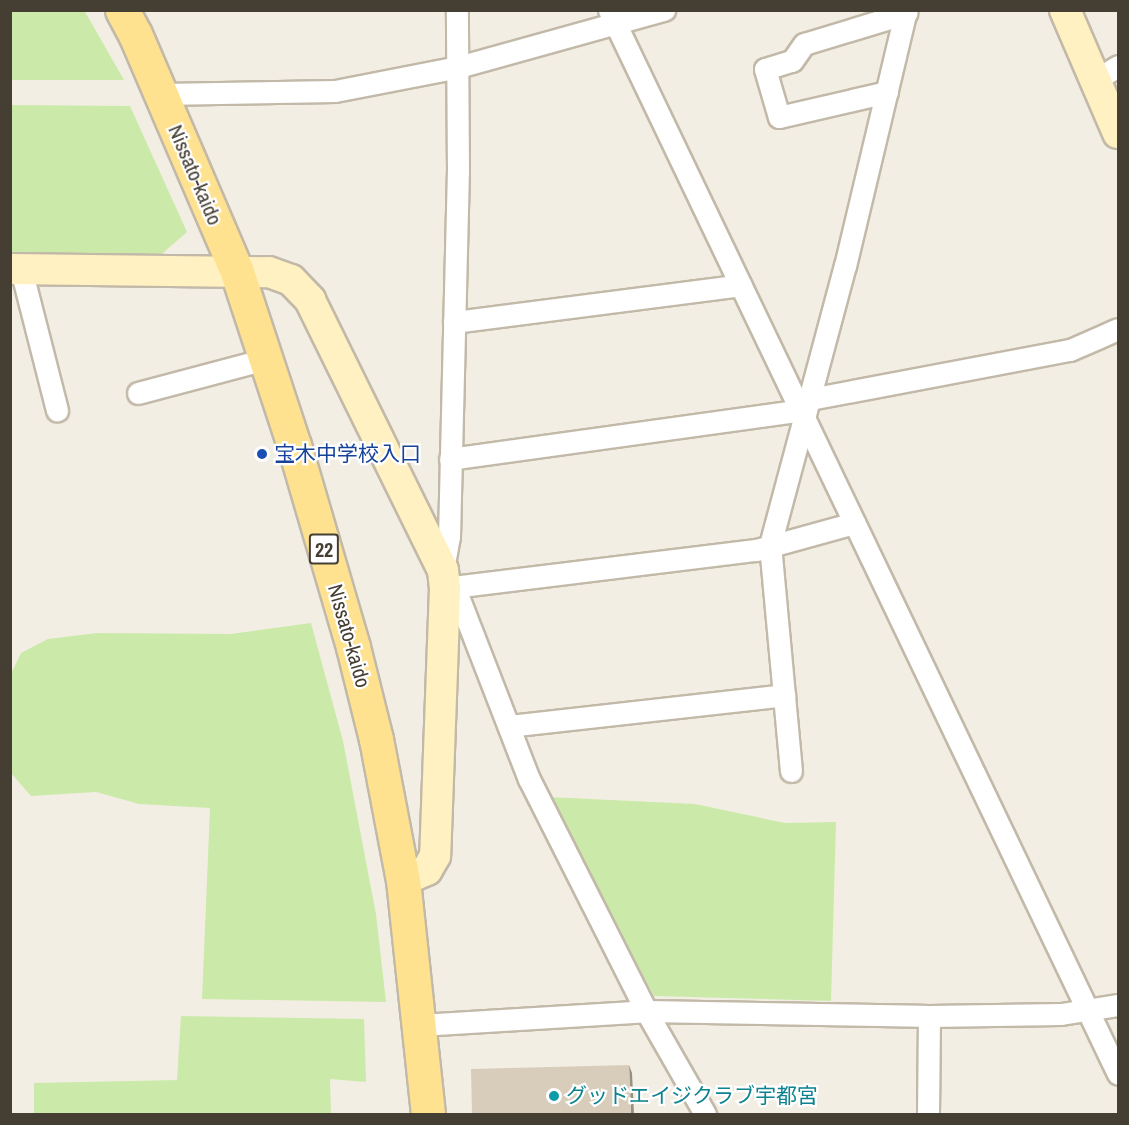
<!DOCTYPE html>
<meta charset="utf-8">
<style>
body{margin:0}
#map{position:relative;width:1129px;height:1125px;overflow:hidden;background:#f3eee3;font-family:"Archivo Narrow","Noto Sans JP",sans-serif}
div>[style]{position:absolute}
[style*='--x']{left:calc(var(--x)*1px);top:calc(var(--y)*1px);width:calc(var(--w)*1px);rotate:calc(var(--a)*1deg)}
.green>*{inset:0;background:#cbeaa9}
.roads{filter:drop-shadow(2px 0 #c2b9a8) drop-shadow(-2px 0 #c2b9a8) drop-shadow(0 2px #c2b9a8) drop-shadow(0 -2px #c2b9a8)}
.street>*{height:21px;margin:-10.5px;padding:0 10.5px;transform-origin:10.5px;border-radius:10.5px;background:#fff}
.secondary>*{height:30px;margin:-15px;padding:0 15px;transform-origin:15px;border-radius:15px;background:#fff1c1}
.primary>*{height:33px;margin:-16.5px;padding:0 16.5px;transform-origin:16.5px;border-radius:16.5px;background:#ffe290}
.shaded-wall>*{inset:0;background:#979083}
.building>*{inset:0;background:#d8cdbb}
.dots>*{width:16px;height:16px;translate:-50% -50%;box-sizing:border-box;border:3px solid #fff;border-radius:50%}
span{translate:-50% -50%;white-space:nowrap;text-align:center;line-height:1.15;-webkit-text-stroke:4.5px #fff;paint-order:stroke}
.shield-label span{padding:2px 4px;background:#fff;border:2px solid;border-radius:4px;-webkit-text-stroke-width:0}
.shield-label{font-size:20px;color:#453e33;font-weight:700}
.street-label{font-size:21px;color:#453e33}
.transit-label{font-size:21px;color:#164399}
.left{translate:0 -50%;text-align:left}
.culture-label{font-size:21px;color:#0d838f}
.frame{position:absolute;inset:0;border:12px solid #453e33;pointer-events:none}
</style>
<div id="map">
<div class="green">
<i style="clip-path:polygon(84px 10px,124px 80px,11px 80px,11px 11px)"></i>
<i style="clip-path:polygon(11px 105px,130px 106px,187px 232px,156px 259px,11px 255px)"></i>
<i style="clip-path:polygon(311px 623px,343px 741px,376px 914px,386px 1002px,202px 999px,210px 808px,139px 804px,96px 792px,31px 796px,11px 773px,11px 674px,21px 653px,48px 639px,97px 633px,231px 634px)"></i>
<i style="clip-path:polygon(548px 797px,695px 804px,785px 823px,836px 822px,831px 1001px,654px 996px)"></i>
<i style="clip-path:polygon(181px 1016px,364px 1019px,366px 1082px,330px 1079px,331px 1114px,34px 1114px,34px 1083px,177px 1080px)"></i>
</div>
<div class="roads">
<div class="street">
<i style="--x:609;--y:10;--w:1179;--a:64.43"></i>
<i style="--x:1095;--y:80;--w:27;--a:-31"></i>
<i style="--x:887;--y:92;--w:111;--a:167"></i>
<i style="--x:779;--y:117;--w:50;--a:-106.3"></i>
<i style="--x:765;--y:69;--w:28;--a:-17"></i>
<i style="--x:792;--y:61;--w:21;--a:-55"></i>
<i style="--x:804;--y:44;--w:107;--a:-16.9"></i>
<i style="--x:161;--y:94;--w:174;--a:-1"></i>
<i style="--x:335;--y:91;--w:125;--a:-11"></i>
<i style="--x:458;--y:67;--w:214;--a:-15.5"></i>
<i style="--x:21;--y:269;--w:146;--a:75.7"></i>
<i style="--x:454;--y:322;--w:289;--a:-7.3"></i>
<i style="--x:138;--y:393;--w:132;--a:-14.9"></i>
<i style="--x:810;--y:399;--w:265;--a:-10.7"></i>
<i style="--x:1070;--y:350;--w:52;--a:-23.6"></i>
<i style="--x:450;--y:459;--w:355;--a:-7.9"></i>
<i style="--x:443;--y:570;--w:34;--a:-80"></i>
<i style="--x:449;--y:537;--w:365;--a:-88.6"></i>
<i style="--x:458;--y:172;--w:162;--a:-90.4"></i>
<i style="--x:454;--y:586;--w:207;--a:68.8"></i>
<i style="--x:529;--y:779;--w:260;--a:63.2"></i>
<i style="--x:646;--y:1011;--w:119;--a:60.2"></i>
<i style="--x:445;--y:588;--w:313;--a:-7"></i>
<i style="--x:756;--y:550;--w:102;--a:-15.4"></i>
<i style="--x:509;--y:726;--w:277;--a:-6.4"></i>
<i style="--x:791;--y:771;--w:227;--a:-95.3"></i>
<i style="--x:770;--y:545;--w:289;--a:-75"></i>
<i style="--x:845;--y:266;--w:263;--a:-76.6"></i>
<i style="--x:420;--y:1025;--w:226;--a:-3.5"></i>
<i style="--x:646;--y:1011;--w:283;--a:1"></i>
<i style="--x:929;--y:1016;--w:132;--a:-0.9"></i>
<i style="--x:1061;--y:1014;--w:58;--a:-9"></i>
<i style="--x:928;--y:1114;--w:98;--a:-89.4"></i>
</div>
<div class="secondary">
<i style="--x:1065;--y:10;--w:134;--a:66.7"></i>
<i style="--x:10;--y:269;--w:259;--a:0.7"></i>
<i style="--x:269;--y:272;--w:23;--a:20"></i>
<i style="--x:291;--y:280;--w:28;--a:46"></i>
<i style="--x:310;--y:300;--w:301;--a:63.8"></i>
<i style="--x:443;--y:570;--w:18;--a:84"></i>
<i style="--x:445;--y:588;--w:268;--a:92.1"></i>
<i style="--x:435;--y:856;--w:16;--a:120"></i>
<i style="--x:427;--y:870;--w:26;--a:157"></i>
</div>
<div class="primary">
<i style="--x:122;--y:10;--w:27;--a:62"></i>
<i style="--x:135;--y:34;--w:259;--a:66.8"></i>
<i style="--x:237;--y:272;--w:182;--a:71.8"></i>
<i style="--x:294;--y:445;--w:210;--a:73.7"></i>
<i style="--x:353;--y:647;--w:95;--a:76"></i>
<i style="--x:376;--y:739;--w:144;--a:79.2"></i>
<i style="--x:403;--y:880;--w:235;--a:83.9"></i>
</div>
</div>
<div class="shaded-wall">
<i style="clip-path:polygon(629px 1065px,632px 1073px,634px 1114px,631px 1114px)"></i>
</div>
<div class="building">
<i style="clip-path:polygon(629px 1065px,631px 1114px,472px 1114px,471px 1069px)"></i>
</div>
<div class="dots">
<i style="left:262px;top:454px;background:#1a4fb4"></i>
<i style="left:554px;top:1096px;background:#0f9aa8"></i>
</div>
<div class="shield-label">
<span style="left:324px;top:549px">22</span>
</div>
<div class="street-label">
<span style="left:195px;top:175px;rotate:67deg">Nissato-kaido</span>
<span style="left:349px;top:636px;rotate:74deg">Nissato-kaido</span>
</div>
<div class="transit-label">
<span class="left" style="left:274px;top:454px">宝木中学校入口</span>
</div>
<div class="culture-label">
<span class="left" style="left:566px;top:1096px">グッドエイジクラブ宇都宮</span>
</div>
<div class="frame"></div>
</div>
